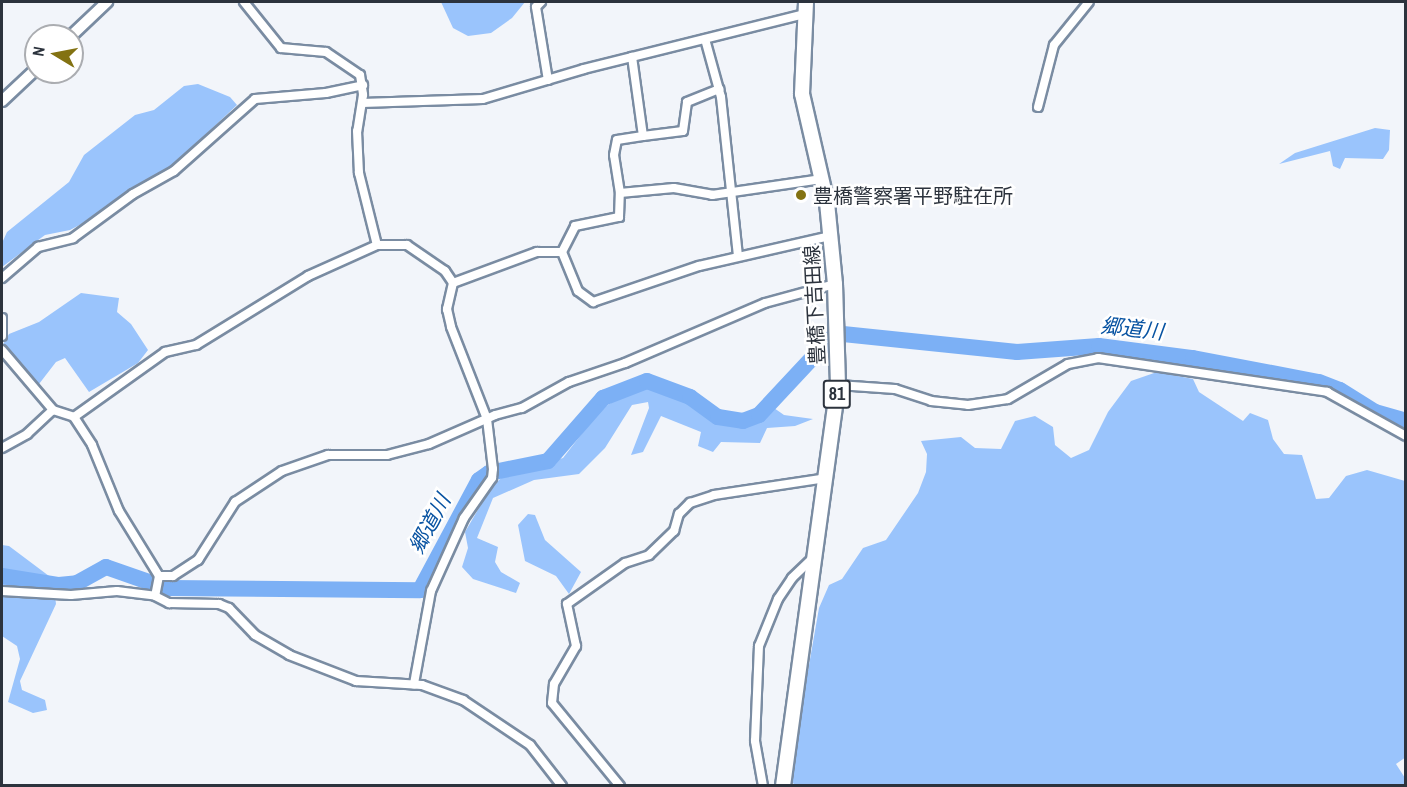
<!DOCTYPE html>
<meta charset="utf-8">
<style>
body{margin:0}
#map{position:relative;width:1407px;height:787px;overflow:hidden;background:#f2f5fa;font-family:"Archivo Narrow","Noto Sans JP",sans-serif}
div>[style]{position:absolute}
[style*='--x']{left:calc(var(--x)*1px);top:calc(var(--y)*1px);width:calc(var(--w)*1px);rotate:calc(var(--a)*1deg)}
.forest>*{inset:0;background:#9ac4fc}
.river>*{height:16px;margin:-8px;padding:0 8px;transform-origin:8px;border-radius:8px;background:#7cb0f5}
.roads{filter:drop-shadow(2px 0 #7a8ca2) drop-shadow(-2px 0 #7a8ca2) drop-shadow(0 2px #7a8ca2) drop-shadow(0 -2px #7a8ca2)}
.minor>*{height:8px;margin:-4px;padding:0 4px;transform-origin:4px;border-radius:4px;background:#fff}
.tertiary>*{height:10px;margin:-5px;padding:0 5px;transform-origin:5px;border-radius:5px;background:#fff}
.primary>*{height:14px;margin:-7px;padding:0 7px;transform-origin:7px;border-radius:7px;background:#fff}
.dots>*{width:16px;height:16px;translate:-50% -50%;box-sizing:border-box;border:3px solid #fff;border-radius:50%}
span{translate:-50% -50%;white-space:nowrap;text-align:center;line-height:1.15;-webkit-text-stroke:5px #fff;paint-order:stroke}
.shield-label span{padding:2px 4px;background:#fff;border:2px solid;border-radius:4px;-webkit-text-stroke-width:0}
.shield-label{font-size:18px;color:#2c333d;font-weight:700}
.poi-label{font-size:20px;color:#2c333d}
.left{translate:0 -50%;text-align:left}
.street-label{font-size:20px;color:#2c333d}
.water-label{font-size:21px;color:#0853a2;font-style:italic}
.frame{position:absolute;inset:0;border:3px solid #2c333d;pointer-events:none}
.north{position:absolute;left:24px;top:24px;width:60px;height:60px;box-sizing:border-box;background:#fff;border:2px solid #abadb1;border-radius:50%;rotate:280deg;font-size:16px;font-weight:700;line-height:24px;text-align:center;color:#2c333d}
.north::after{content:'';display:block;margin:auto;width:21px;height:27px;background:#837212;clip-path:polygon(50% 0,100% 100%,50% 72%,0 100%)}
</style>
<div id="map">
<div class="forest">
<i style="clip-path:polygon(441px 2px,525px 2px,512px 18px,491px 33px,468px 36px,453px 28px)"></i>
<i style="clip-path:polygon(198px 84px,230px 97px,237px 105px,172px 166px,89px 220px,70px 230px,45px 235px,2px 267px,2px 243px,7px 232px,69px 182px,84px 155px,135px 115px,154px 110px,184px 86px)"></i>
<i style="clip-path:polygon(1375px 128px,1390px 130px,1389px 150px,1383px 159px,1345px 158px,1340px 169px,1333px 166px,1330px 151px,1279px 164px,1295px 153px)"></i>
<i style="clip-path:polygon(81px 293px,119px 298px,117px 312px,131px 324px,148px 350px,138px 363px,89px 392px,65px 358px,56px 362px,39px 384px,14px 366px,2px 346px,9px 334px,39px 322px)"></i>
<i style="clip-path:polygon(1157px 372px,1193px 379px,1199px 392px,1243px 421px,1250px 413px,1268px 420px,1273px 439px,1284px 454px,1302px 455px,1316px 499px,1329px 498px,1346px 476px,1367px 470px,1405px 481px,1406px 757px,1396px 764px,1405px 778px,1405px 785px,796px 786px,789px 779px,819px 608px,829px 585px,842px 579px,863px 548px,886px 540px,918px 493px,926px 472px,927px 454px,921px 441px,961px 437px,975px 448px,1001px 449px,1015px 421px,1035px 416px,1053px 427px,1055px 445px,1071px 458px,1089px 450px,1108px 412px,1131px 381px)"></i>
<i style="clip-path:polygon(636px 388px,657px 389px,690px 401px,734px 427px,752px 423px,774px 408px,784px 415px,813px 419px,795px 426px,767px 428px,760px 443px,721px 442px,713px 452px,698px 446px,701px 432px,661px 416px,643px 452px,631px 455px,649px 408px,648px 402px,632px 405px,605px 448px,579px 474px,534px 480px,493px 498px,477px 538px,498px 547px,495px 562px,501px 572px,520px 583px,516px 593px,473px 579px,462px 567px,468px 548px,465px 532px,490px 489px,503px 476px,563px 458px,601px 409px)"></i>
<i style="clip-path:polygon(528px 514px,535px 515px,545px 540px,581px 572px,569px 594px,556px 576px,525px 561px,518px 525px)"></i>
<i style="clip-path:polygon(2px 545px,9px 546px,53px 579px,56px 604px,20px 681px,22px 690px,45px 700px,47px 710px,33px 713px,8px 702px,20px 659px,17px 646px,2px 636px)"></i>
</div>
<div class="river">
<i style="--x:843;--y:334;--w:175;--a:5.9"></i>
<i style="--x:1017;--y:352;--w:82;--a:-4.2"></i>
<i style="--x:1099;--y:346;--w:95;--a:7.3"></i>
<i style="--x:1193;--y:358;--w:128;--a:10.8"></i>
<i style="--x:1319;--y:382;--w:22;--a:21"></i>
<i style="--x:1340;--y:390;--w:41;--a:32.2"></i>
<i style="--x:1375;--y:412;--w:32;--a:16"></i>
<i style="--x:2;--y:576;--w:58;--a:9"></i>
<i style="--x:59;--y:585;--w:18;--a:-6"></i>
<i style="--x:77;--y:583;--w:33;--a:-29"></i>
<i style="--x:106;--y:567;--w:64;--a:19.3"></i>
<i style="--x:166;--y:588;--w:254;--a:0.5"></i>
<i style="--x:420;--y:590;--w:125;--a:-61.8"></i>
<i style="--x:479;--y:480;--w:12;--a:-35"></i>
<i style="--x:489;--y:473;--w:60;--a:-11.5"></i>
<i style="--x:548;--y:461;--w:84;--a:-48.9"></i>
<i style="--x:603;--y:398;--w:47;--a:-21.1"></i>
<i style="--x:647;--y:381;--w:46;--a:20.4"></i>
<i style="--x:690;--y:397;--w:34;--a:36"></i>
<i style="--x:718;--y:417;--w:25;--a:9"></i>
<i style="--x:743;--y:421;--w:17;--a:-21"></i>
<i style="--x:759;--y:415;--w:103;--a:-47"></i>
</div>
<div class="roads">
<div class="minor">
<i style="--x:244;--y:2;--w:59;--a:51.2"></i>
<i style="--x:281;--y:48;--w:45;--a:5.1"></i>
<i style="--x:326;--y:52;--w:41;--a:34.1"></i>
<i style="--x:360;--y:75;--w:20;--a:81"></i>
<i style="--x:363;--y:95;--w:36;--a:99"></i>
<i style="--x:357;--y:131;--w:42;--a:87.3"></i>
<i style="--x:359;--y:173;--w:74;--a:76"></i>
<i style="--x:541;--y:2;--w:7;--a:135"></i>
<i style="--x:536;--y:7;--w:74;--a:80.7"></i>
<i style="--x:705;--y:39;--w:60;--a:74.6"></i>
<i style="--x:721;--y:97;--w:159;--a:83.9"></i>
<i style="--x:362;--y:103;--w:121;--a:-1.9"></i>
<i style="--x:483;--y:99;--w:105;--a:-16.5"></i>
<i style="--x:584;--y:69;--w:228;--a:-14"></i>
<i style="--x:1038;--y:107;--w:64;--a:-75.5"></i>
<i style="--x:1054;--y:45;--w:55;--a:-50.9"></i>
<i style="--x:643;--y:136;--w:40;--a:-7.1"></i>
<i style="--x:683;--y:131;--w:29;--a:-82"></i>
<i style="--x:687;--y:102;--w:35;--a:-22"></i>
<i style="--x:620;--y:193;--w:38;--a:-99"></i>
<i style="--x:614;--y:155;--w:15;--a:-79"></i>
<i style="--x:617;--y:140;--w:26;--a:-9"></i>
<i style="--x:643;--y:136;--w:80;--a:-97.9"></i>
<i style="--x:562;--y:252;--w:42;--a:67.7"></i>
<i style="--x:578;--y:291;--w:19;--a:36"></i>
<i style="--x:593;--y:302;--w:112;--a:-18.8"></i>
<i style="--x:699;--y:266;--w:134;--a:-12.9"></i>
<i style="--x:2;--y:278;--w:48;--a:-40.7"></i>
<i style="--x:38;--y:247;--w:36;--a:-14"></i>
<i style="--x:73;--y:238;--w:74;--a:-36.3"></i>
<i style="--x:133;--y:194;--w:47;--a:-29.3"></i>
<i style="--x:174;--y:171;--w:108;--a:-41.6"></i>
<i style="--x:255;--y:99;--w:71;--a:-4.8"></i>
<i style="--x:326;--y:93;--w:38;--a:-12"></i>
<i style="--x:453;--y:283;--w:90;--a:-20.3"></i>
<i style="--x:537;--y:252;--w:25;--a:0"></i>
<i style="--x:562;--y:252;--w:29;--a:-63"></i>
<i style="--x:575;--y:226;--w:45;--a:-11.6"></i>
<i style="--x:619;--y:217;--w:24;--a:-88"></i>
<i style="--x:620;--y:193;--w:54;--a:-5.3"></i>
<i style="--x:674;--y:188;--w:39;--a:10"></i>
<i style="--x:712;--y:195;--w:111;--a:-8.3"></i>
<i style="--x:2;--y:318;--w:18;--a:90"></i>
<i style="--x:2;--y:350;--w:79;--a:49.6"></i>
<i style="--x:53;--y:410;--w:22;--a:18"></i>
<i style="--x:74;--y:417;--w:112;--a:-35.5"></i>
<i style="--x:165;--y:352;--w:32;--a:-13"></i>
<i style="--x:196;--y:345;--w:132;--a:-31.6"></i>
<i style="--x:308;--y:276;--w:76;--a:-24.2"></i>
<i style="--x:377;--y:245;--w:30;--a:0"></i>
<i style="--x:407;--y:245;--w:46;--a:34.4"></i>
<i style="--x:445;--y:271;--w:14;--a:56"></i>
<i style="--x:453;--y:283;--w:27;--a:103"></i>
<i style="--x:447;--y:309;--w:18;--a:77"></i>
<i style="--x:451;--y:327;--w:99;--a:68.6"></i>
<i style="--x:487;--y:419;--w:50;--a:83.2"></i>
<i style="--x:493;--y:469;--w:9;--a:96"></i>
<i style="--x:492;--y:478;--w:49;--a:125"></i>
<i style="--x:464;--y:518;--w:80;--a:114.3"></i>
<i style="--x:431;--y:591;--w:95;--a:100.4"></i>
<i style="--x:838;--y:385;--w:57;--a:4"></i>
<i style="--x:895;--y:389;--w:38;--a:18"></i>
<i style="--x:931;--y:401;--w:37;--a:6"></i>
<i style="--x:968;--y:405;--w:40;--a:-8.5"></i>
<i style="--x:1008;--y:399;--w:69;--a:-30.3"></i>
<i style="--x:1068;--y:364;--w:31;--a:-11"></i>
<i style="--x:1098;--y:358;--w:232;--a:8.4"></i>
<i style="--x:1327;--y:392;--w:90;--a:29.1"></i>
<i style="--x:74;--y:417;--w:33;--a:57"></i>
<i style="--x:92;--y:445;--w:71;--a:67.8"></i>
<i style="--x:119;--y:511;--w:76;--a:58.4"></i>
<i style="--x:159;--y:576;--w:20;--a:101"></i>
<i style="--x:2;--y:448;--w:29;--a:-29"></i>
<i style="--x:27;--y:434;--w:35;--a:-43"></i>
<i style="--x:159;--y:576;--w:14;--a:0"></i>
<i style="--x:173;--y:576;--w:30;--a:-33"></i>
<i style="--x:198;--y:560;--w:69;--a:-57.5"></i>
<i style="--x:235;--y:502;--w:56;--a:-33.4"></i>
<i style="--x:282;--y:471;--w:49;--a:-19.2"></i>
<i style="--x:328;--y:455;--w:59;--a:0"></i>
<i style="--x:387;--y:455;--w:43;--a:-14.7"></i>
<i style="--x:429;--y:444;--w:72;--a:-23.7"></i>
<i style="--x:495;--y:415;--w:28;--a:-15"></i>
<i style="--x:522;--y:408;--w:54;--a:-29"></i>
<i style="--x:569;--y:382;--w:59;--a:-18.7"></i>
<i style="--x:625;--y:363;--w:152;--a:-23.2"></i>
<i style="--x:765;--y:303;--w:73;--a:-15.2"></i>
<i style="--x:2;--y:591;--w:69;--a:3.3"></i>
<i style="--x:71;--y:595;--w:46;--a:-5"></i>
<i style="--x:117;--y:591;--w:38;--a:7"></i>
<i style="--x:155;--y:596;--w:16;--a:27"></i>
<i style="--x:169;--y:603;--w:50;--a:1.1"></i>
<i style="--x:219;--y:604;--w:11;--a:22"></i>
<i style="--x:229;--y:608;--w:37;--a:46"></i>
<i style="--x:255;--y:635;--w:39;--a:30"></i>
<i style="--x:289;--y:655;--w:72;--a:21.2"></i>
<i style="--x:356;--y:681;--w:66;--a:3.5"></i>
<i style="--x:422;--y:685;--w:44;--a:20.1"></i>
<i style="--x:463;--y:700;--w:81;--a:33.9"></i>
<i style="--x:530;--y:745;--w:52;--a:52"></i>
<i style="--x:620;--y:786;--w:107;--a:-129.3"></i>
<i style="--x:552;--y:703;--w:19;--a:-84"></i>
<i style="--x:554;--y:684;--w:44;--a:-59.9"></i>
<i style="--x:576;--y:646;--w:43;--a:-102.1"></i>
<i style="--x:567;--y:604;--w:71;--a:-35.3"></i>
<i style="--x:625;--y:563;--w:25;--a:-18"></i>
<i style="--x:649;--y:555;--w:35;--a:-44"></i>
<i style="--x:674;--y:531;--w:18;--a:-74"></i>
<i style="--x:679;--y:514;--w:16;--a:-45"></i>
<i style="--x:690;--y:503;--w:25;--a:-18"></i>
<i style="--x:714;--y:495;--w:113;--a:-8.6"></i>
<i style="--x:763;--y:786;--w:46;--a:-100.1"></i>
<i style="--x:755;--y:741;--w:95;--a:-87.6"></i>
<i style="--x:759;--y:646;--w:51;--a:-68"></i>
<i style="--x:778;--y:599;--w:25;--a:-56"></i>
<i style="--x:792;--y:578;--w:32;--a:-44"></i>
</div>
<div class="tertiary">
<i style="--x:71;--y:36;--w:50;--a:-43.4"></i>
<i style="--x:2;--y:101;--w:47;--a:-43.3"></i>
</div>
<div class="primary">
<i style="--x:783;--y:786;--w:405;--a:-82.2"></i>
<i style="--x:838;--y:385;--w:101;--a:-91.7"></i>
<i style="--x:835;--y:284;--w:81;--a:-95.6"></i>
<i style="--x:827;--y:203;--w:112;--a:-102.9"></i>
<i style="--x:802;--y:94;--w:92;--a:-87.5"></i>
</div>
</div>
<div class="dots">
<i style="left:801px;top:195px;background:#837212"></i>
</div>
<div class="shield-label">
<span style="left:837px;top:394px">81</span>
</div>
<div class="poi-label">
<span class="left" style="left:813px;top:195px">豊橋警察署平野駐在所</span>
</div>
<div class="street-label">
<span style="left:814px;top:305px;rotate:-93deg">豊橋下吉田線</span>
</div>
<div class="water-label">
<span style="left:1132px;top:329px;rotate:6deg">郷道川</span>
<span style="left:430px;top:524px;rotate:-62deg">郷道川</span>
</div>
<div class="frame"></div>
<div class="north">N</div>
</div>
